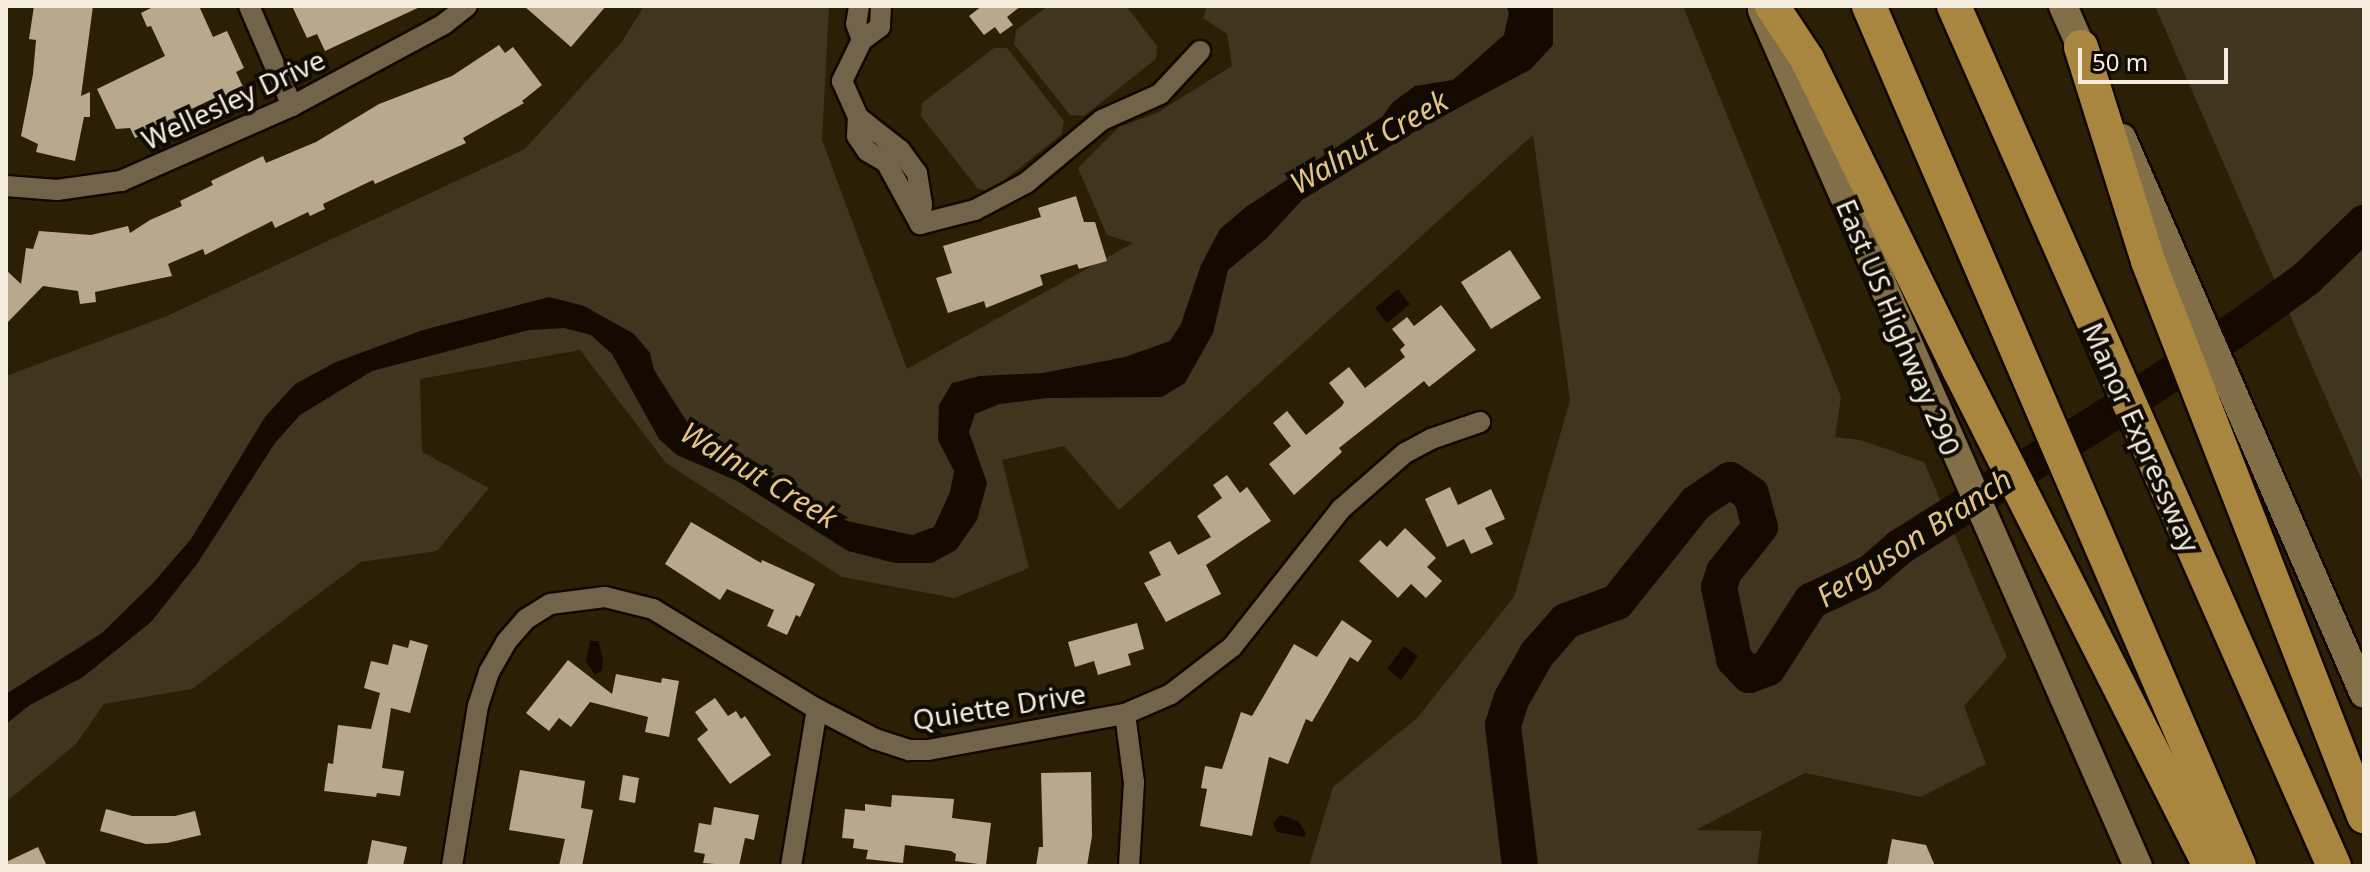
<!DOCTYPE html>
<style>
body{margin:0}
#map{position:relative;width:2370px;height:872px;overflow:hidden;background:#2b1f06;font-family:"Noto Sans",sans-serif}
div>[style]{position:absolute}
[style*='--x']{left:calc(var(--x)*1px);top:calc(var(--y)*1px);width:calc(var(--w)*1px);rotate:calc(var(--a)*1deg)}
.green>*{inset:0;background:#40351f}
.water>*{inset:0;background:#150a00}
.river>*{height:36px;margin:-18px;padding:0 18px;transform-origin:18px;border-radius:18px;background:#150a00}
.building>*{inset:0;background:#b8a98d}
.roads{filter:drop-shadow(2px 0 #130800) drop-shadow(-2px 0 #130800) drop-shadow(0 2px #130800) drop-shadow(0 -2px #130800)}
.minor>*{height:20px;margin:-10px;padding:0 10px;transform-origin:10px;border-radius:10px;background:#72644a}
.secondary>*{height:28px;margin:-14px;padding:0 14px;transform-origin:14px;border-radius:14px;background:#826e47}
.motorway>*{height:34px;margin:-17px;padding:0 17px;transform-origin:17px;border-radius:17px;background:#a9863f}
span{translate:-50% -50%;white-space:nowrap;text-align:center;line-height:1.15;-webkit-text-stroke:8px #0f0a02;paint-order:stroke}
.street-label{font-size:28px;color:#f4ecdd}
.water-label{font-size:30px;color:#e2c387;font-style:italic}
.frame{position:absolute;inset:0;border:8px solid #f4ecdd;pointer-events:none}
.scale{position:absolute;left:2078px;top:48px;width:150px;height:36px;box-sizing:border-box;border:4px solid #f4ecdd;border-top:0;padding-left:10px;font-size:24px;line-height:28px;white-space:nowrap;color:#f4ecdd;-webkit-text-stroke:6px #0f0a02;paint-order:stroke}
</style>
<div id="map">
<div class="green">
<i style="clip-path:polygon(644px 6px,829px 6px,822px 140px,907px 369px,1133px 243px,1107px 235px,1078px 168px,1119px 127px,1157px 113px,1232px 66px,1227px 34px,1203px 18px,1207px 6px,1683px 6px,1841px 397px,1835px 437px,1860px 440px,1924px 462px,2007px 657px,1964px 706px,1986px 764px,1921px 797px,1805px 773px,1696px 830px,1762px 831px,1757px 866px,1309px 866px,1333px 787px,1417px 718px,1514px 597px,1570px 400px,1533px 135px,1119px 510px,1064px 446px,1002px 460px,1029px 568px,954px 598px,842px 577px,666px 463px,580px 350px,420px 379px,422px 452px,489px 488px,437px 551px,361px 562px,192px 689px,104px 704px,76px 744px,6px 802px,6px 376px,167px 316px,525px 149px,621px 43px)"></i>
<i style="clip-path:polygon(1048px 6px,1126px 6px,1157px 46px,1156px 59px,1084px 116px,1070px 115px,1014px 44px,1016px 30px)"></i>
<i style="clip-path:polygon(2155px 6px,2364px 6px,2364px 485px)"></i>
<i style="clip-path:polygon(994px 48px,1007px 48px,1064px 121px,1062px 134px,991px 191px,978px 189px,921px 116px,922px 103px)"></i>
</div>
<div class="water">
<i style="clip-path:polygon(1506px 6px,1553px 6px,1553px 45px,1531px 69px,1417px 130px,1302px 200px,1267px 238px,1228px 270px,1213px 333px,1185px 383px,1162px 397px,1048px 398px,999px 404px,975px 414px,969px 432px,987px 483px,977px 520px,956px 550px,932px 563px,895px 563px,848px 551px,737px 481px,677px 455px,659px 439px,612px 354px,591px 335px,564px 328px,529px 330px,372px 371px,300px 415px,275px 443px,197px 564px,151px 622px,83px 677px,30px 705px,6px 724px,6px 694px,102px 633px,153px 583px,191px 539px,265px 417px,295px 384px,336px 362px,423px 330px,549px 297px,584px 306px,634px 334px,650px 353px,654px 370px,694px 433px,847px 521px,912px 535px,934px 527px,950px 492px,954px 471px,938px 440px,939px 405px,952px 383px,980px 376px,1043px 373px,1125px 357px,1170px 341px,1181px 324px,1201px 265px,1220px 229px,1246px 207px,1382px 117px,1393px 102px,1415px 86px,1453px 80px,1504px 35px,1509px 12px)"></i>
<i style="clip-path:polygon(1398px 289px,1410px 304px,1387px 323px,1375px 308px)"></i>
<i style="clip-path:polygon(590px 641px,598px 641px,603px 659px,602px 670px,595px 675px,586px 661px)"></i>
<i style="clip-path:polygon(1404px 646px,1418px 656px,1401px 680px,1387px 669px)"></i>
<i style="clip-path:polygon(1280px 815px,1298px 821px,1306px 833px,1304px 837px,1277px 832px,1273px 823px)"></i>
</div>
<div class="river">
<i style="--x:1520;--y:866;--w:142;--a:-96.9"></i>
<i style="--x:1503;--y:725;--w:28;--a:-72"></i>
<i style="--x:1512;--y:698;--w:51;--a:-60.4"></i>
<i style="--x:1537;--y:654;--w:44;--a:-48.7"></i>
<i style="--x:1566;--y:621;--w:54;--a:-20.4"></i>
<i style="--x:1617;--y:602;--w:127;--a:-51.4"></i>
<i style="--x:1696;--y:503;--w:41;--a:-34.1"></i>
<i style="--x:1730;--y:480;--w:25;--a:34"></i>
<i style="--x:1751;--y:494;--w:34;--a:75"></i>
<i style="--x:1760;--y:527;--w:58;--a:128.7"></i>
<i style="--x:1724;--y:572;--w:16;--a:108"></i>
<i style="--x:1719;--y:587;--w:74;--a:78.2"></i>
<i style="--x:1734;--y:659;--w:22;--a:47"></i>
<i style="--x:1749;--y:675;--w:20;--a:-20"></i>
<i style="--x:1768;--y:668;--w:80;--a:-57.3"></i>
<i style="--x:1811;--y:601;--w:65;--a:-25.4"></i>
<i style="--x:1870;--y:573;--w:40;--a:-41"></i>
<i style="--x:1900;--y:547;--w:277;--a:-32.3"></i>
<i style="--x:2134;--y:399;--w:142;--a:-34.4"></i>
<i style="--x:2251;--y:319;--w:68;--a:-36"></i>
<i style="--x:2306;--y:279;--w:81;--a:-44"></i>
</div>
<div class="building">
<i style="clip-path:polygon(34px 6px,93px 6px,81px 96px,90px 92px,90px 117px,84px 117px,75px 161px,36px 152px,38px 144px,21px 136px,33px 74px,36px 40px,29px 39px)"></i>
<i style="clip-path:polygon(155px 6px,199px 6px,213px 37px,227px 31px,244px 68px,236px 72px,244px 89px,225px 98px,223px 94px,183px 113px,186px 122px,169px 130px,166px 124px,135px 138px,130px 128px,116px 129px,97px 89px,165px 56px,151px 26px,147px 27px,141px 13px)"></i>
<i style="clip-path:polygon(292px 6px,422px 6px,325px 51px,317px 34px,307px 38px)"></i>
<i style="clip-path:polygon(524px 6px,606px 6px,571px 47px)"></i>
<i style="clip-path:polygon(982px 6px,1021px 6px,1007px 17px,1013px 25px,1000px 34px,995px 27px,984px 35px,969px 16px)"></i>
<i style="clip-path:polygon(499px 45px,505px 53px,513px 47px,542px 85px,522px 101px,524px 103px,463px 138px,466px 143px,375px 184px,373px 180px,323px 204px,325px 209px,310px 216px,308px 212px,275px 228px,272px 221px,205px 255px,203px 249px,168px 264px,172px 276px,95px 292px,96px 302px,80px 304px,78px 291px,43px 286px,6px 324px,6px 270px,21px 284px,26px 248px,33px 249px,39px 231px,91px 235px,128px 226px,130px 233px,150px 220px,182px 206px,180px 201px,213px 185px,211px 181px,263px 156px,266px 163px,316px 142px,379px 104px,452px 76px)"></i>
<i style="clip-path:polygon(1076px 196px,1084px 222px,1095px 222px,1107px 261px,1079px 269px,1077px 264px,1040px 275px,1043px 285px,986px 308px,984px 301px,948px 313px,936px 278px,952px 273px,943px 246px,1041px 217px,1038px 208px)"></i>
<i style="clip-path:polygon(1510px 250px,1541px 298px,1491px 329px,1461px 282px)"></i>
<i style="clip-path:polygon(1441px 305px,1476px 350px,1429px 387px,1424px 381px,1339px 448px,1342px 452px,1294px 495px,1269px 464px,1291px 446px,1273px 423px,1287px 411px,1306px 435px,1342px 406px,1344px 402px,1329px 383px,1349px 367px,1365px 388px,1405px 357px,1400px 350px,1405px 345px,1392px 329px,1407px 317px,1414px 326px)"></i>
<i style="clip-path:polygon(1227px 475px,1240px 493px,1247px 487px,1271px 521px,1206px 565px,1221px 594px,1166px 622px,1144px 583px,1161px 575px,1149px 552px,1170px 541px,1178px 555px,1211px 537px,1197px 516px,1222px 498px,1213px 485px)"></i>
<i style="clip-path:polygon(1450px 487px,1458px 505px,1491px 489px,1505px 519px,1485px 528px,1493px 544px,1471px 554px,1464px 539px,1447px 547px,1425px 499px)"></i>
<i style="clip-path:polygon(691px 522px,761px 563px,762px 560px,815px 584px,800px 617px,796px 615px,787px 635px,767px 626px,774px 610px,727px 589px,720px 600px,665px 564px)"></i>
<i style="clip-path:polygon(1405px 528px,1436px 558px,1427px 567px,1442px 581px,1426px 598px,1411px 584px,1398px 598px,1359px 561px,1380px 540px,1387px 547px)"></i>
<i style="clip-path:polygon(1342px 620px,1372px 641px,1358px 662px,1350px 657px,1312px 722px,1306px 719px,1288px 764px,1269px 757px,1252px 836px,1200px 826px,1207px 789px,1201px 788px,1205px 766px,1222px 769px,1241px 712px,1252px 716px,1294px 644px,1317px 657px)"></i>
<i style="clip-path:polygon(1137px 623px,1144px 649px,1128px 654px,1131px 665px,1098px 675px,1094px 661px,1075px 667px,1068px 642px)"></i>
<i style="clip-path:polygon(410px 640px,428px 645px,410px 713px,391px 708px,382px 768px,404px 771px,400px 796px,377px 793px,376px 797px,324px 791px,328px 763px,333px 764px,338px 725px,371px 729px,380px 693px,364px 688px,371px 661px,388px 665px,393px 644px,408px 648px)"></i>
<i style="clip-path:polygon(568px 660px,612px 694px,616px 674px,661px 683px,662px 678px,679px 681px,669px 737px,645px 732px,648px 717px,590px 702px,571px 727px,559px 718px,549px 731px,526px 713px)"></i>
<i style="clip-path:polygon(715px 698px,728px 716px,736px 711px,741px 719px,745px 716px,771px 755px,730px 784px,697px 739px,708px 730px,695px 712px)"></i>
<i style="clip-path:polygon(520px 770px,585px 781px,581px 808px,593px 810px,582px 866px,559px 866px,565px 839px,509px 830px)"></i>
<i style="clip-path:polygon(1091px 772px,1092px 836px,1087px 866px,1036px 866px,1039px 847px,1043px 847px,1041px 773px)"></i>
<i style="clip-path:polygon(623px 775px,639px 778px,635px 803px,619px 800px)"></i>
<i style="clip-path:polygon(892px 795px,954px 799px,952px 818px,991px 823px,986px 865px,955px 861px,956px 854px,951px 851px,905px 845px,903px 863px,866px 859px,868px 850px,853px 848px,854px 839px,842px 838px,845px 809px,865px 811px,865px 804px,891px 807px)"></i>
<i style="clip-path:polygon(714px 807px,759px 815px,754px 840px,745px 838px,739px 866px,703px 863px,705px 854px,694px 852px,699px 823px,711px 825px)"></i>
<i style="clip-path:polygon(106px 809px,132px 816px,175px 816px,195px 811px,201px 835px,167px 843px,146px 844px,100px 831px)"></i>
<i style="clip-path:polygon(1892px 839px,1926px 845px,1935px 866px,1887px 866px)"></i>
<i style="clip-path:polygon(372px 840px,407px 847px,403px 866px,367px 866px)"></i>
<i style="clip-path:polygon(38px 847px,47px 866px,6px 866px,6px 862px)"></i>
</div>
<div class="roads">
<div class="minor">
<i style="--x:249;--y:6;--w:109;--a:66.7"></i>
<i style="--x:859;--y:6;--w:18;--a:99"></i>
<i style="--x:856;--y:24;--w:17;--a:69"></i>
<i style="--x:881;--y:6;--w:21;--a:93"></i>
<i style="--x:880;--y:27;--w:22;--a:144"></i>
<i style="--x:862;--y:40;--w:46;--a:116"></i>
<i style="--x:842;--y:81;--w:39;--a:66"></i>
<i style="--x:858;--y:117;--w:53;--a:38.2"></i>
<i style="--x:900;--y:150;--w:29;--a:54"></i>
<i style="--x:917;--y:173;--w:31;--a:81"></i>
<i style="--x:922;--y:204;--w:20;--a:96"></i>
<i style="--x:858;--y:117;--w:19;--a:93"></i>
<i style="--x:857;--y:136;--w:18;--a:56"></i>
<i style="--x:867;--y:151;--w:22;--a:30"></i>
<i style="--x:886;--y:162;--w:71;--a:61.3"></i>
<i style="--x:6;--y:186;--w:51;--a:4.5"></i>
<i style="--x:57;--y:190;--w:65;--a:-8"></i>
<i style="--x:121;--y:181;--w:187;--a:-23.7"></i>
<i style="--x:292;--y:106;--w:173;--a:-28.3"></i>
<i style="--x:444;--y:24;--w:29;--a:-38"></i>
<i style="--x:920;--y:224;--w:57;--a:-14.3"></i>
<i style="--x:975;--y:210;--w:58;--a:-27.9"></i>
<i style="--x:1026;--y:183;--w:99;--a:-39.7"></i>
<i style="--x:1102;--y:120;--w:64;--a:-24.1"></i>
<i style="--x:1160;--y:94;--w:59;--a:-47.1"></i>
<i style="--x:1125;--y:714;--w:69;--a:82.5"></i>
<i style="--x:1134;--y:782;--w:84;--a:93.4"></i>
<i style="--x:452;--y:866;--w:162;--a:-80.8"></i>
<i style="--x:478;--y:706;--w:36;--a:-72"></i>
<i style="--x:489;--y:672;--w:34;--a:-60"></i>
<i style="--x:506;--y:642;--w:30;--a:-49"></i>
<i style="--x:526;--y:619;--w:28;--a:-32"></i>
<i style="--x:550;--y:604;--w:55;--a:-7.3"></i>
<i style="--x:605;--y:597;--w:49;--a:14"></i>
<i style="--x:653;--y:609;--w:192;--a:31.4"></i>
<i style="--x:817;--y:709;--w:65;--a:27.3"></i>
<i style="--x:875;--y:739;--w:36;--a:18"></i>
<i style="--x:909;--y:750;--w:19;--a:0"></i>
<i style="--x:928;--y:750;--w:200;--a:-10.4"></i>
<i style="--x:1125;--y:714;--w:50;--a:-23.5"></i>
<i style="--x:1171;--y:694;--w:77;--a:-37.6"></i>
<i style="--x:1232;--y:647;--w:176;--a:-51.7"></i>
<i style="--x:1341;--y:509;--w:85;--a:-41.2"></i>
<i style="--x:1405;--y:453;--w:30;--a:-28"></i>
<i style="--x:1431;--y:439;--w:52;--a:-19.1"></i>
<i style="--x:791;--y:866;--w:159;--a:-80.6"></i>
</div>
<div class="secondary">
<i style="--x:2063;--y:6;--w:67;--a:66.1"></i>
<i style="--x:1762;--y:10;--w:935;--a:66.29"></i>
<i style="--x:2122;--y:138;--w:606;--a:66.48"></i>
</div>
<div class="motorway">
<i style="--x:1772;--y:6;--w:64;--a:56.6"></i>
<i style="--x:1807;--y:59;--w:347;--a:63.9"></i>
<i style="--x:1960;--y:371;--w:555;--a:63.2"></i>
<i style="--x:1869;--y:6;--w:936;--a:66.72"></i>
<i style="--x:1954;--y:6;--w:940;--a:66.16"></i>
<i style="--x:2081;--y:47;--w:224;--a:72.6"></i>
<i style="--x:2148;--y:261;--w:596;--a:68.73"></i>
</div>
</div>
<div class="street-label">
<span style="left:233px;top:99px;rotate:-25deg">Wellesley Drive</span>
<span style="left:1899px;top:327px;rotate:67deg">East US Highway 290</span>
<span style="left:2142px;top:437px;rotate:66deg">Manor Expressway</span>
<span style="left:999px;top:706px;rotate:-9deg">Quiette Drive</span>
</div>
<div class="water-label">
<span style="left:1369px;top:142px;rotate:-30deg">Walnut Creek</span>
<span style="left:759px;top:475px;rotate:31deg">Walnut Creek</span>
<span style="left:1914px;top:538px;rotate:-33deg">Ferguson Branch</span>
</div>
<div class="frame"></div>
<div class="scale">50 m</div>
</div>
